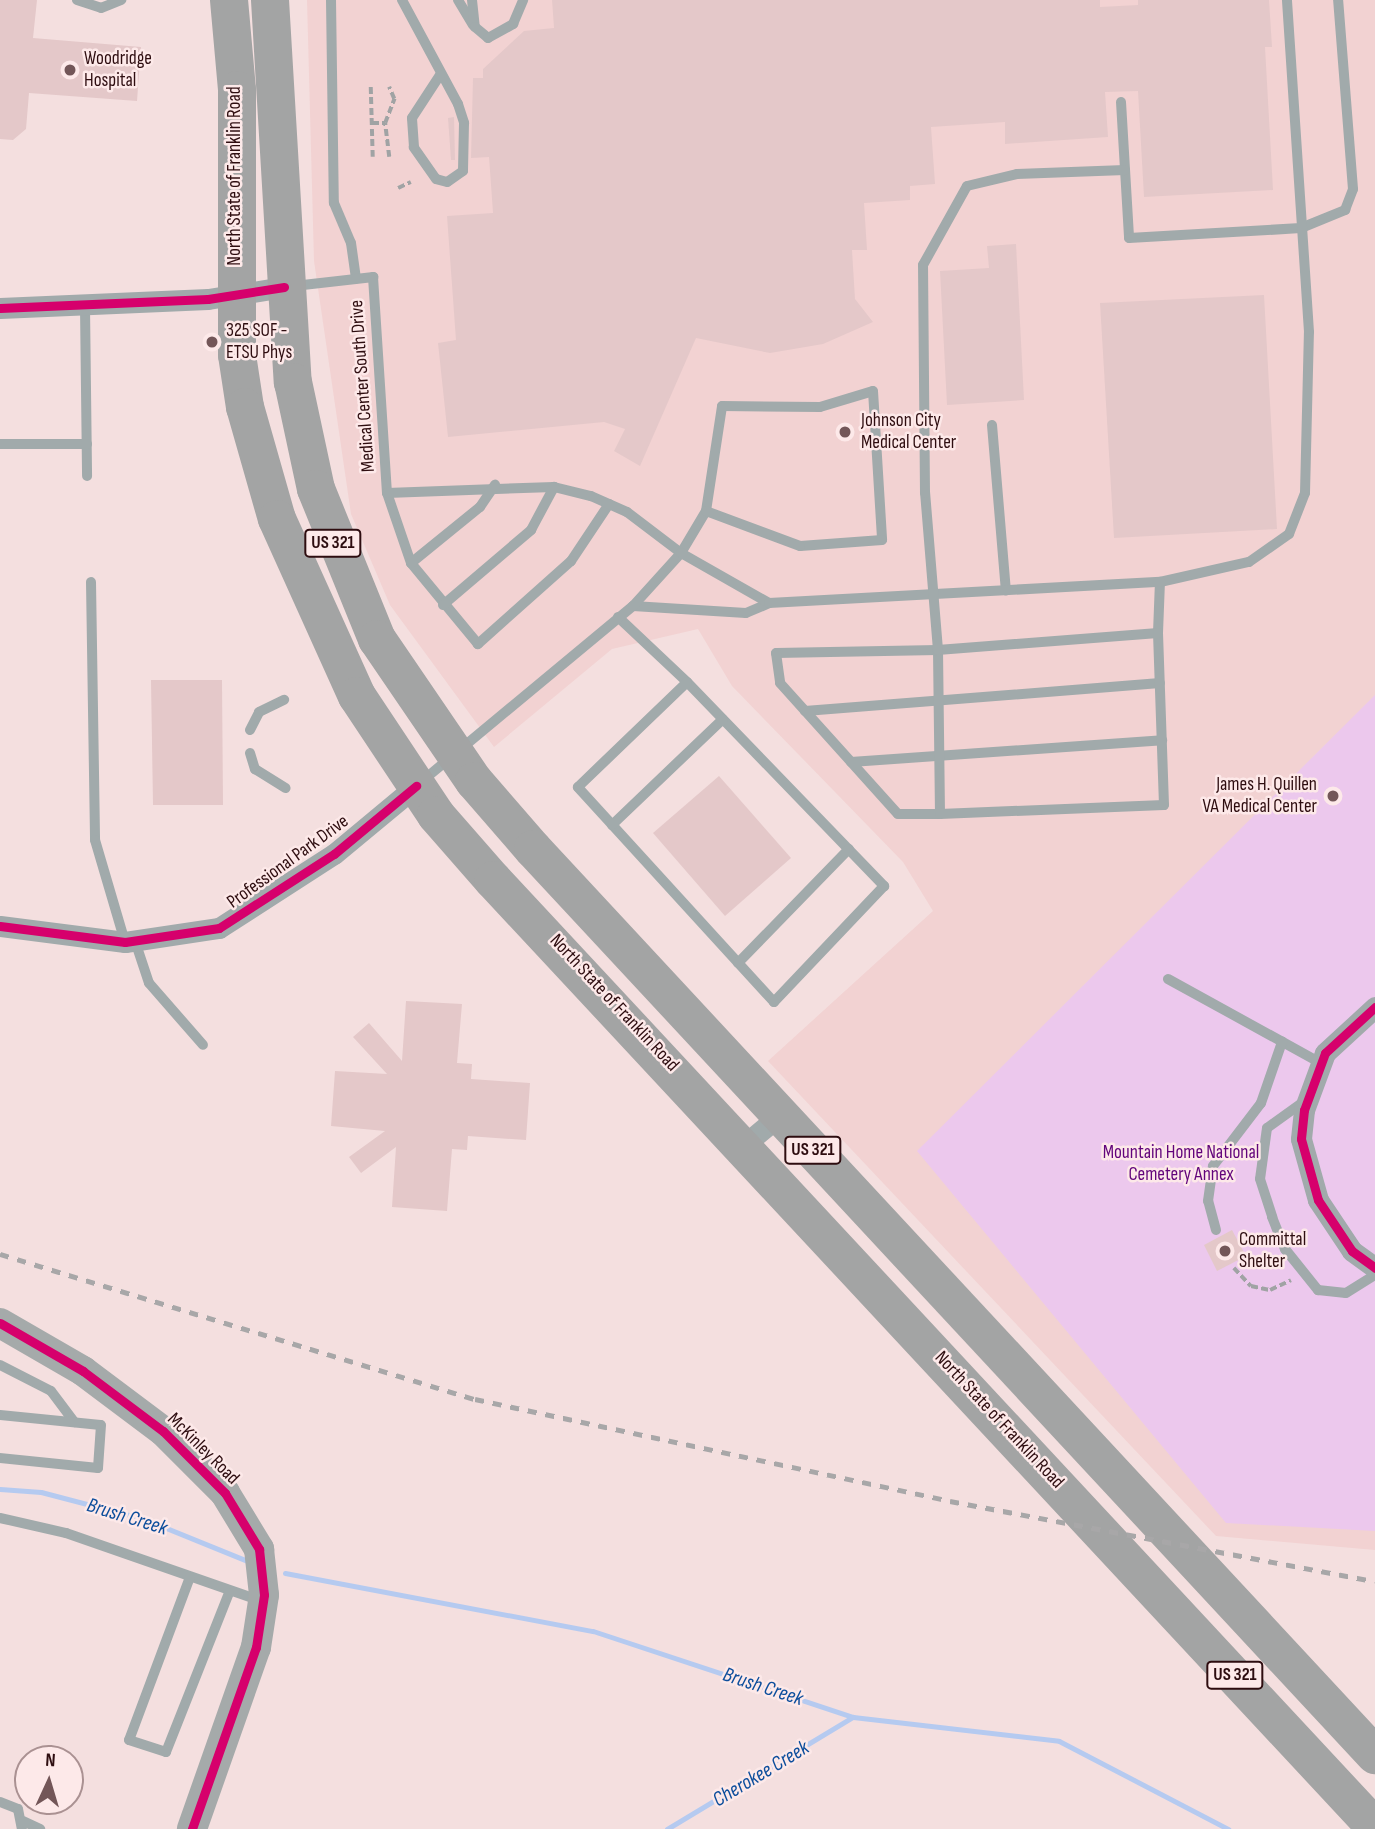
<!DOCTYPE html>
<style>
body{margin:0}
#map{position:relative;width:1375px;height:1829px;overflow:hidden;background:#f4dfdf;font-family:"Sofia Sans Condensed",sans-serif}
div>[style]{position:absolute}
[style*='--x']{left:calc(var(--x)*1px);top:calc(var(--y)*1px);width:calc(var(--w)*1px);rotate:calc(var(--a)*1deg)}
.built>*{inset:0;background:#f2d2d2}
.green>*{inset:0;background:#ecc8ed}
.stream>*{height:5px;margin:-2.5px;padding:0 2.5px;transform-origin:2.5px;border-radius:2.5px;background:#b5caf0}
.building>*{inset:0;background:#e4c8c9}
.path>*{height:3.5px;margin-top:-1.75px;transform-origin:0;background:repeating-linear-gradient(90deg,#a0a3a4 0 7px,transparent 0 10.5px)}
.lane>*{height:10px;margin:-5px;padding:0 5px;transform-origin:5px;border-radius:5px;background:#a1aaab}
.street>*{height:21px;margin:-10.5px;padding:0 10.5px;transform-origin:10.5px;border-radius:10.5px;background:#a1aaab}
.secondary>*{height:30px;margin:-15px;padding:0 15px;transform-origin:15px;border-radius:15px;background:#a5aaaa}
.highway>*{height:38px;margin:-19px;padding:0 19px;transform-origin:19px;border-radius:19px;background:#a3a4a4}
.rail>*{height:5px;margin-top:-2.5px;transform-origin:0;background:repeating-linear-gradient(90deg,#a8a7a8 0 9px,transparent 0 18px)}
.cycleway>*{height:9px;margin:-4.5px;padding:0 4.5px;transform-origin:4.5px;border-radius:4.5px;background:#d6006c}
.dots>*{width:19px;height:19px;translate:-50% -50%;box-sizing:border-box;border:4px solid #fde9e9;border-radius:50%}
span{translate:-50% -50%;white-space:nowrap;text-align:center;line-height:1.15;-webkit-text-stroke:5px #fde9e9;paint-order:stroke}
.shield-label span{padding:2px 5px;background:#fde9e9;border:2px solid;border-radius:5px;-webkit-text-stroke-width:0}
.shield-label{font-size:18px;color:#2e0d10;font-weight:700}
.poi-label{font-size:19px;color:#2e0d10}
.left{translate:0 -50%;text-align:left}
.right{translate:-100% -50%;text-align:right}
.street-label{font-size:19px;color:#2e0d10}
.park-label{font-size:19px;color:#62047b}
.water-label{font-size:21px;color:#0d4e9c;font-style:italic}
.north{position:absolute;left:14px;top:1745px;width:70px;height:70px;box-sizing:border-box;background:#fde9e9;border:2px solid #aa9192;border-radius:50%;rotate:4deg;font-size:19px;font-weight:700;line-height:28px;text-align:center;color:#2e0d10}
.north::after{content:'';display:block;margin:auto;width:24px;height:32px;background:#735658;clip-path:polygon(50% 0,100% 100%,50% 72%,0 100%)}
</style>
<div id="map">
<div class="built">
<i style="clip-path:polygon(307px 0,1375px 0,1375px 1550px,1216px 1536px,768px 1061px,933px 911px,903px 862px,732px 686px,698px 629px,612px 649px,494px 747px,390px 605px,351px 514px,314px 261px)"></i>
</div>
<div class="green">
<i style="clip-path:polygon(1375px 695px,1375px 1531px,1226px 1523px,917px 1151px)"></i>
</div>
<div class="stream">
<i style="--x:0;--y:1489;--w:41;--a:4.2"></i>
<i style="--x:41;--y:1492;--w:106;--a:14.7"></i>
<i style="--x:144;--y:1519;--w:114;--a:22.1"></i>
<i style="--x:285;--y:1573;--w:313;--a:10.7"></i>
<i style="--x:593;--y:1631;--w:274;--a:18.3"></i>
<i style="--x:853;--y:1717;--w:207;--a:6.6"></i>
<i style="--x:1059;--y:1741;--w:191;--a:27.5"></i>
<i style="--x:667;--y:1829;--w:217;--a:-31.1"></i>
</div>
<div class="building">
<i style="clip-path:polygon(0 0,37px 0,33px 38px,141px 47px,137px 101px,29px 93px,26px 129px,13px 140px,0 139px)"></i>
<i style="clip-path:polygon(552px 0,1100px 0,1100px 7px,1138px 5px,1138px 0,1269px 0,1272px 47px,1265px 47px,1273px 190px,1144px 197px,1138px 91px,1105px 92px,1108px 137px,1005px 144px,1005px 122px,931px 127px,935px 184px,910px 186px,910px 200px,864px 203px,867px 250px,852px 250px,855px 299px,873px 322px,823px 344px,770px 353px,696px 338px,640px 466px,614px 451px,625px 429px,604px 422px,448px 437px,438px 343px,456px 340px,447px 216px,493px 213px,489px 157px,471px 158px,473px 78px,483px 78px,483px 69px,524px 31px,554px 28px)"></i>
<i style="clip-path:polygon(454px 117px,455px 160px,451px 160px,448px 118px)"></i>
<i style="clip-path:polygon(1016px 244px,1024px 400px,947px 405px,940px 271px,989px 268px,987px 246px)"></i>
<i style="clip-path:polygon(1264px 295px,1277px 529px,1114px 538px,1100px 303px)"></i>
<i style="clip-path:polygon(151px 680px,222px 680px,223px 805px,153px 805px)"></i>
<i style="clip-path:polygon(719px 776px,791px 858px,725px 916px,653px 833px)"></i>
<i style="clip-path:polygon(406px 1001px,462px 1004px,457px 1063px,472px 1064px,471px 1079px,530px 1083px,526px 1140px,468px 1136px,467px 1150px,452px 1149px,447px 1211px,392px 1207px,396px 1147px,361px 1173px,349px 1157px,385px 1131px,331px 1126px,335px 1071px,387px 1074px,353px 1037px,369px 1023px,402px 1061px)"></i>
<i style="clip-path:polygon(1232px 1230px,1246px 1256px,1217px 1271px,1204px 1245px)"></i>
</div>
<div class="path">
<i style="--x:371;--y:87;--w:70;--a:88.4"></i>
<i style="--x:372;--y:123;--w:13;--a:0"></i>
<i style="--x:389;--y:157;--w:34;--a:-97"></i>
<i style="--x:385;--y:123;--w:26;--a:-69"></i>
<i style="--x:394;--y:99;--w:13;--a:-113"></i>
<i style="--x:398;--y:188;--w:14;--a:-25"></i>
<i style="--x:1234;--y:1268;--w:25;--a:47"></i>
<i style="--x:1251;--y:1286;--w:19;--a:12"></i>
<i style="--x:1270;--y:1290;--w:23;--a:-25"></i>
</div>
<div class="lane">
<i style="--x:77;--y:0;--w:25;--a:18"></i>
<i style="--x:101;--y:8;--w:22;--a:-22"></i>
<i style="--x:331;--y:0;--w:203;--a:89.2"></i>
<i style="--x:334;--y:203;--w:43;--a:67"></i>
<i style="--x:351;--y:243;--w:36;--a:82"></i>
<i style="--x:402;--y:0;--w:118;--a:61.7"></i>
<i style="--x:458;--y:104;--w:20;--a:72"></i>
<i style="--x:464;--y:123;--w:48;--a:91.2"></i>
<i style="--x:463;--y:171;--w:19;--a:145"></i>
<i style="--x:447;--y:182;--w:11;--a:-165"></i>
<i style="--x:436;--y:179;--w:39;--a:-125"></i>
<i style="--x:414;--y:147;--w:29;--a:-94"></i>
<i style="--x:412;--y:118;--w:51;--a:-56.9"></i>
<i style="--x:458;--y:0;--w:29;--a:59"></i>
<i style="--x:472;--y:0;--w:27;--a:84"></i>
<i style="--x:475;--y:27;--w:17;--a:40"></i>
<i style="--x:488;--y:38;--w:29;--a:-29"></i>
<i style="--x:513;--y:24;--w:26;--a:-67"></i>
<i style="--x:1121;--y:102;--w:136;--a:86.6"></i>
<i style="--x:1129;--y:238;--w:172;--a:-3.3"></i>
<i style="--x:1301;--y:228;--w:48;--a:-22.2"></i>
<i style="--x:1345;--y:210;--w:22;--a:-69"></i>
<i style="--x:1353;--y:189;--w:190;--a:-94.5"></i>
<i style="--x:294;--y:286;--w:80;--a:-6.5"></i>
<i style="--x:373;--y:277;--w:216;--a:86.3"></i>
<i style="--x:85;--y:307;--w:169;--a:89.3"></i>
<i style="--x:992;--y:425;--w:166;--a:85.2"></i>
<i style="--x:0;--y:444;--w:87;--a:0"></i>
<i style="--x:609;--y:504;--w:69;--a:123.7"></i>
<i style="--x:571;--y:561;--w:125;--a:138.3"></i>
<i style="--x:478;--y:644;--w:105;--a:-129.6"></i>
<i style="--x:411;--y:563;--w:74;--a:-108.9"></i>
<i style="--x:387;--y:493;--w:167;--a:-2.1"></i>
<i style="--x:554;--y:487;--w:38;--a:14"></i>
<i style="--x:591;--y:496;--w:39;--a:24"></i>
<i style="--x:627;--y:512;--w:68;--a:37.2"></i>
<i style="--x:681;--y:553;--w:49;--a:-59.2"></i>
<i style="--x:706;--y:511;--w:106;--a:-81.3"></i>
<i style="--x:722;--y:406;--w:98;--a:0.6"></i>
<i style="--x:820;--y:407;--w:55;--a:-16.8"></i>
<i style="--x:873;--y:391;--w:149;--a:86.5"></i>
<i style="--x:882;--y:540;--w:82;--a:175.8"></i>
<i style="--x:800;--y:546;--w:100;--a:-159.6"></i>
<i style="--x:411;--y:563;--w:89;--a:-39.1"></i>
<i style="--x:480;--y:507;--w:27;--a:-56"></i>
<i style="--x:91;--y:582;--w:258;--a:89.1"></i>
<i style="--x:95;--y:840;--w:106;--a:73.6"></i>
<i style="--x:443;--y:605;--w:116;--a:-40.4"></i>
<i style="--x:531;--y:530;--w:49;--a:-61.9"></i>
<i style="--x:633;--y:606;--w:113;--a:3.5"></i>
<i style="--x:746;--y:613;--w:25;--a:-23"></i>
<i style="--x:618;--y:617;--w:95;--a:43.3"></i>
<i style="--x:687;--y:682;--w:284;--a:46"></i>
<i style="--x:884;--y:886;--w:160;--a:133.5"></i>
<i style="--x:774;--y:1002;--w:291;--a:-132.4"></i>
<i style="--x:578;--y:787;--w:151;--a:-43.9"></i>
<i style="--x:1158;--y:633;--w:51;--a:-87.8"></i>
<i style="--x:1160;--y:582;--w:91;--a:-12.7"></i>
<i style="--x:1249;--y:562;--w:49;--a:-35"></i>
<i style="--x:1289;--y:534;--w:44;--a:-68.7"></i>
<i style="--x:1305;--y:493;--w:161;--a:-88.6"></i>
<i style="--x:1309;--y:332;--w:333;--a:-93.8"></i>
<i style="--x:805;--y:711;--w:356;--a:-4.5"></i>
<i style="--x:250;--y:730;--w:20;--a:-63"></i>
<i style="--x:259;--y:712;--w:28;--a:-26"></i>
<i style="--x:250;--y:753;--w:17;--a:73"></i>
<i style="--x:255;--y:769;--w:36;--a:32"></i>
<i style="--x:851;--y:762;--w:312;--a:-4"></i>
<i style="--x:421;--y:782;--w:276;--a:-39.7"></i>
<i style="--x:633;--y:606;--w:72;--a:-47.8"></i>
<i style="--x:681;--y:553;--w:101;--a:29.6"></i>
<i style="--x:769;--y:603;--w:392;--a:-3.1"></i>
<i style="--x:940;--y:814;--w:164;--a:-90.7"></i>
<i style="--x:938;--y:650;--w:162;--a:178.9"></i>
<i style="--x:776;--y:653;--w:30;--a:82"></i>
<i style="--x:780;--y:683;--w:176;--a:48"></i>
<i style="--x:898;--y:814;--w:42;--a:0"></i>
<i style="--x:940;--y:814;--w:224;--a:-2.3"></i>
<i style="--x:1164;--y:805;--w:172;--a:-92"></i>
<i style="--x:1158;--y:633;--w:221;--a:175.6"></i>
<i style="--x:938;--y:650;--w:158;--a:-94.7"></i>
<i style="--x:925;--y:493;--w:228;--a:-90.5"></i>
<i style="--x:923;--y:265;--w:90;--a:-60.9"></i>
<i style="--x:967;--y:186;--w:51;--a:-13.5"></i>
<i style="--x:1017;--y:174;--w:108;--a:-2.1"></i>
<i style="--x:612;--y:825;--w:153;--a:-43.7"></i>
<i style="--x:135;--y:941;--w:44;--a:71.6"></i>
<i style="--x:149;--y:983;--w:82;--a:48.9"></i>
<i style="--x:738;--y:963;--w:159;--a:-45.8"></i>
<i style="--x:1168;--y:979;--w:175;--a:28.8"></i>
<i style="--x:1306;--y:1100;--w:48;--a:144.3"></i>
<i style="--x:1267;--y:1128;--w:51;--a:97.8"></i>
<i style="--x:1260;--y:1179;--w:40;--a:72"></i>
<i style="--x:1272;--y:1217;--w:35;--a:68"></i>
<i style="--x:1285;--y:1249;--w:53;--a:51.2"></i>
<i style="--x:1318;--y:1290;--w:28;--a:6"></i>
<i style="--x:1346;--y:1293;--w:34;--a:-32"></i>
<i style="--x:1216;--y:1230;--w:30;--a:-105"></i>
<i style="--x:1208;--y:1201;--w:35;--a:-82"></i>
<i style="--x:1213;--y:1166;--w:79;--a:-52.7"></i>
<i style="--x:1261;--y:1103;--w:65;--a:-71"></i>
<i style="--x:0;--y:1365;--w:57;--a:27"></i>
<i style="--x:51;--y:1391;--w:39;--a:53"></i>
<i style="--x:0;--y:1415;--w:101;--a:5.7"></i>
<i style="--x:101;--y:1425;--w:43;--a:94"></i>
<i style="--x:98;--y:1468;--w:99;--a:-174.2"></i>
<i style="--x:0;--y:1518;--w:68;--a:12.8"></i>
<i style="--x:66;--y:1533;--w:207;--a:19.2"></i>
<i style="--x:190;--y:1577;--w:174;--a:110.5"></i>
<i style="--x:129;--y:1740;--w:39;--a:18"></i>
<i style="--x:166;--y:1752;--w:171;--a:-68.4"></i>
<i style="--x:0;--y:1802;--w:19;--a:21"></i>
<i style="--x:18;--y:1809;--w:20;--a:79"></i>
<i style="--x:23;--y:1821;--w:19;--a:25"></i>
</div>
<div class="street">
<i style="--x:0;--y:308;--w:208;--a:-2.5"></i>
<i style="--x:208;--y:299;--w:77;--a:-9"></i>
<i style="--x:0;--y:926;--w:126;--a:7.3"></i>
<i style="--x:125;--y:942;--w:95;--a:-8.5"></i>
<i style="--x:219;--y:928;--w:137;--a:-32.8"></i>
<i style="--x:334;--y:854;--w:107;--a:-39.7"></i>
<i style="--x:1375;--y:1007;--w:68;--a:137.4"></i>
<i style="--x:1325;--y:1053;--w:61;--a:110.2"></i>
<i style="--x:1304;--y:1110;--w:29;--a:96"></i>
<i style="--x:1301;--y:1139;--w:63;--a:74.4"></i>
<i style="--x:1318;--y:1200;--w:61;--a:56.3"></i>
<i style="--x:1352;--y:1251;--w:29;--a:36"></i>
<i style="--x:744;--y:1145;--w:47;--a:-39.8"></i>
</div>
<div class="secondary">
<i style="--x:0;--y:1323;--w:96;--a:30"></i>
<i style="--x:83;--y:1371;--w:100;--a:36.9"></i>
<i style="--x:163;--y:1431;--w:88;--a:45"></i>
<i style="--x:225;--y:1493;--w:66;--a:58.7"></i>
<i style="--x:259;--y:1549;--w:46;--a:83.8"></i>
<i style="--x:264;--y:1595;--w:53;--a:98.7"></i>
<i style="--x:256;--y:1647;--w:193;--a:109.4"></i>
</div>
<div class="highway">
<i style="--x:229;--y:0;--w:90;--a:84.9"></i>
<i style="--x:237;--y:90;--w:265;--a:90"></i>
<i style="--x:237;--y:355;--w:53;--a:81.3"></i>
<i style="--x:245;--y:407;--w:116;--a:74.1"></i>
<i style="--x:277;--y:519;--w:194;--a:65.7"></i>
<i style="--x:357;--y:696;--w:143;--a:56.4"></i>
<i style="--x:436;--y:815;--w:86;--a:48.8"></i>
<i style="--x:493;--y:880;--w:1294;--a:47.04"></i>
<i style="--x:270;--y:0;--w:383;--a:86.6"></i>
<i style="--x:293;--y:382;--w:109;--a:77.9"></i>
<i style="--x:316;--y:489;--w:162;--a:67.9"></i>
<i style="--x:377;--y:639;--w:172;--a:55.7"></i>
<i style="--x:474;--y:781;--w:90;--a:49.1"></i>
<i style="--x:533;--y:849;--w:1237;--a:47.1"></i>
</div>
<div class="rail">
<i style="--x:0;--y:1254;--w:497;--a:17"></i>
<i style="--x:475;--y:1399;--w:486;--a:12.1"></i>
<i style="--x:950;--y:1501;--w:432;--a:10.7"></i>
</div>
<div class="cycleway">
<i style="--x:0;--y:308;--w:208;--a:-2.5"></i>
<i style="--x:208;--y:299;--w:77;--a:-9"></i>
<i style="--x:0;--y:926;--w:126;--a:7.3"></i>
<i style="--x:125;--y:942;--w:95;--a:-8.5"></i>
<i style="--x:219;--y:928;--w:137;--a:-32.8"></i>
<i style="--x:334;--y:854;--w:107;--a:-39.7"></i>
<i style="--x:1375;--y:1007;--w:68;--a:137.4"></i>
<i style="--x:1325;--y:1053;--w:61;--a:110.2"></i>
<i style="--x:1304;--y:1110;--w:29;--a:96"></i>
<i style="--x:1301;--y:1139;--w:63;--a:74.4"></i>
<i style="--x:1318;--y:1200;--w:61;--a:56.3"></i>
<i style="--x:1352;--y:1251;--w:29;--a:36"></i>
<i style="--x:0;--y:1323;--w:96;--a:30"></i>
<i style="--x:83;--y:1371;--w:100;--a:36.9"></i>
<i style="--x:163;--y:1431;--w:88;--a:45"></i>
<i style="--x:225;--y:1493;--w:66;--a:58.7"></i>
<i style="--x:259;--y:1549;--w:46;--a:83.8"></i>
<i style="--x:264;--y:1595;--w:53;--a:98.7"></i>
<i style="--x:256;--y:1647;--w:193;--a:109.4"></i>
</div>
<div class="dots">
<i style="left:70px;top:70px;background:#735658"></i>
<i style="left:212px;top:342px;background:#735658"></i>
<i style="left:845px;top:432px;background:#735658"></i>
<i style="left:1333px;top:796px;background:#735658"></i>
<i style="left:1225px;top:1251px;background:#735658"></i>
</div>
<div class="shield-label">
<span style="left:333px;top:543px">US 321</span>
<span style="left:813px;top:1150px">US 321</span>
<span style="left:1235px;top:1675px">US 321</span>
</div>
<div class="poi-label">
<span class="left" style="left:84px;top:70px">Woodridge<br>Hospital</span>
<span class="left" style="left:226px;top:342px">325 SOF -<br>ETSU Phys</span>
<span class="left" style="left:861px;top:432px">Johnson City<br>Medical Center</span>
<span class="right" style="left:1317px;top:796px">James H. Quillen<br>VA Medical Center</span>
<span class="left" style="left:1239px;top:1251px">Committal<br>Shelter</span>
</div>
<div class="street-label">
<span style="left:235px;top:176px;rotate:-90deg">North State of Franklin Road</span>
<span style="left:363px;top:386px;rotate:-94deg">Medical Center South Drive</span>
<span style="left:288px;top:862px;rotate:-36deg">Professional Park Drive</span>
<span style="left:614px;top:1003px;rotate:47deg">North State of Franklin Road</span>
<span style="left:999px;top:1420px;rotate:47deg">North State of Franklin Road</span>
<span style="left:203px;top:1449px;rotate:45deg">McKinley Road</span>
</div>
<div class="park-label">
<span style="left:1181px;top:1164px">Mountain Home National<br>Cemetery Annex</span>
</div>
<div class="water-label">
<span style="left:127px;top:1517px;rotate:17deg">Brush Creek</span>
<span style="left:763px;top:1687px;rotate:18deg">Brush Creek</span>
<span style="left:761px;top:1774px;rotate:-31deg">Cherokee Creek</span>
</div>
<div class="north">N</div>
</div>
